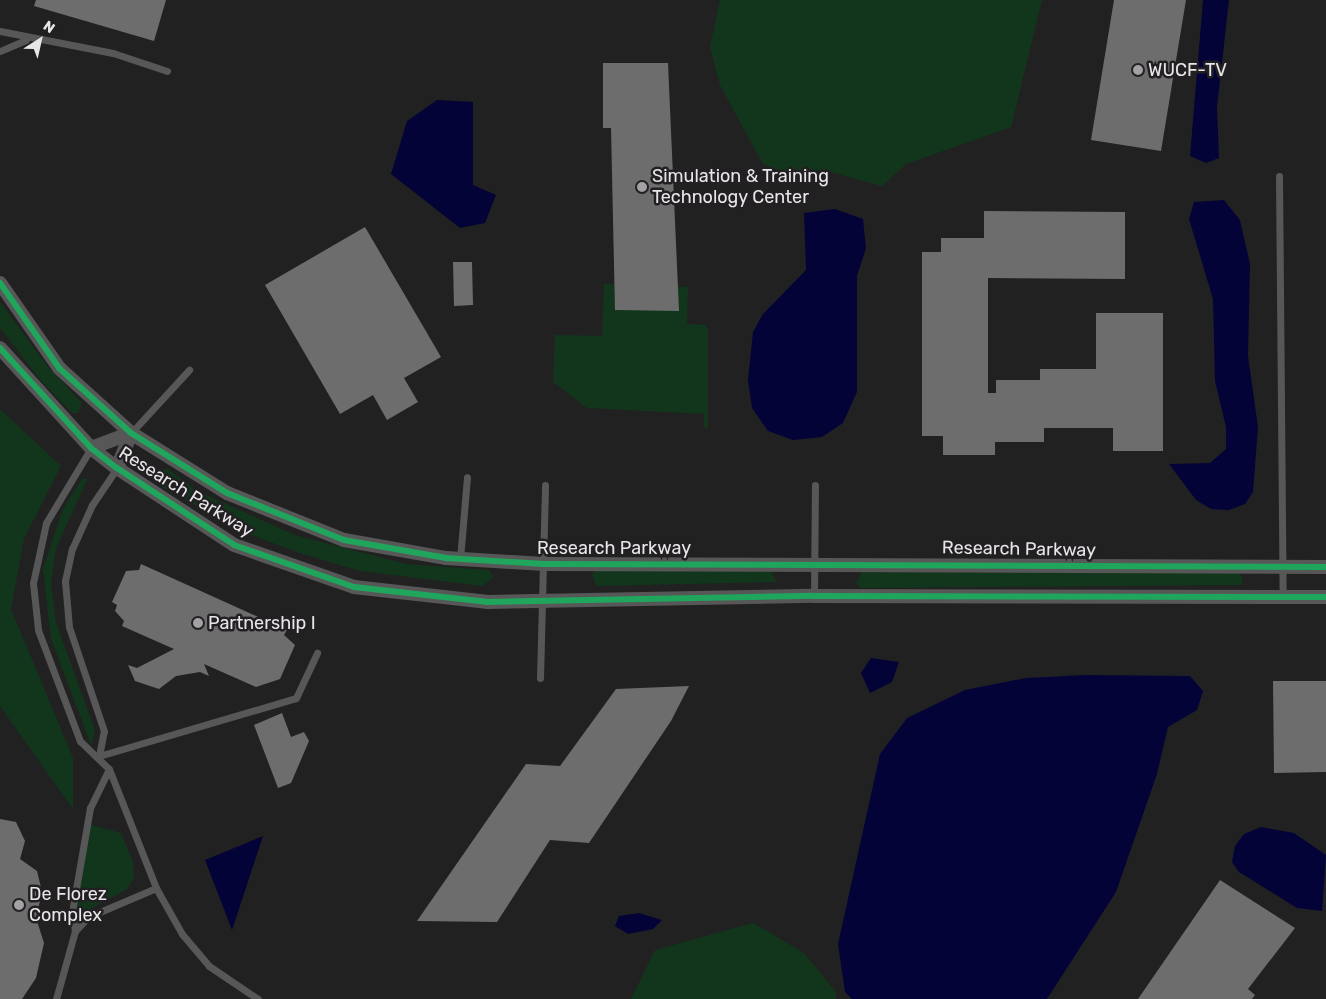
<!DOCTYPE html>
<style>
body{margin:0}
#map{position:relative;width:1326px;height:999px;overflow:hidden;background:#222122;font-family:Rubik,sans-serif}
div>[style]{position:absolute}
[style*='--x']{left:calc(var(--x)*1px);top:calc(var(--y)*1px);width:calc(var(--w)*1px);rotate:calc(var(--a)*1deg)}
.green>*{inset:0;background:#11361c}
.water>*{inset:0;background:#030337}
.building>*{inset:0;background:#6e6d6e}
.lane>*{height:7px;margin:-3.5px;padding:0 3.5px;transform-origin:3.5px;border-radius:3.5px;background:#585758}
.street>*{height:14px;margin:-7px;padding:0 7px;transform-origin:7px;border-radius:7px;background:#585758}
.cycleway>*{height:6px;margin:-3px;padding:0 3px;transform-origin:3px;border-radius:3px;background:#20a55d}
.dots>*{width:14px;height:14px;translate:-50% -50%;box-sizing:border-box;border:2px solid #232023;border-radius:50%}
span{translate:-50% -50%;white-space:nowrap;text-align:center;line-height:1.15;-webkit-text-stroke:5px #232023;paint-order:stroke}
.poi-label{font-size:18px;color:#e9e6e9}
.left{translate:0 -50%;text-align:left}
.street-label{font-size:18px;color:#e9e6e9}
.north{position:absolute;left:15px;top:15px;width:50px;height:50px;-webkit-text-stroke:4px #232023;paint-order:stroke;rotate:35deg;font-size:14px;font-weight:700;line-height:20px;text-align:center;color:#e9e6e9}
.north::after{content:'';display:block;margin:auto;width:18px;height:22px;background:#e9e6e9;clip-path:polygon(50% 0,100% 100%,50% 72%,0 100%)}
</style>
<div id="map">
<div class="green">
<i style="clip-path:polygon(720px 0,1042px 0,1011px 127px,906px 164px,882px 186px,823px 170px,781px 174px,763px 164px,720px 85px,710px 47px)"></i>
<i style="clip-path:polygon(604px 284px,688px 287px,687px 324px,705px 325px,708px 330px,708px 428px,704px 427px,704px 414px,587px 408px,553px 382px,555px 335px,602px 336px)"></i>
<i style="clip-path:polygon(0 302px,48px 367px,82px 403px,78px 413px,72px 413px,42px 382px,0 328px)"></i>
<i style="clip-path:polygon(0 409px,61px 466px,24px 539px,11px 609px,73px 758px,73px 809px,0 706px)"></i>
<i style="clip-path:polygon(168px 469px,199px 492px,295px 535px,406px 564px,489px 570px,494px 577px,482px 586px,360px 571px,303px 554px,243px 532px,159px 485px,156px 477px,159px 470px)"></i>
<i style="clip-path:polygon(88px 478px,56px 548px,51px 583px,56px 622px,95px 731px,91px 745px,51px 639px,43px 569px,63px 509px,82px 479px)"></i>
<i style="clip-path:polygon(598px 570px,770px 571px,777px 582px,596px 586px,592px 574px)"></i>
<i style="clip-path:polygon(862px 572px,1237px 573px,1242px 576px,1242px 585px,861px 588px,856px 583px)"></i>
<i style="clip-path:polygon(88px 824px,121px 833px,133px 862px,134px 878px,127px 889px,73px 919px)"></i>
<i style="clip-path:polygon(753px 923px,804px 953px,836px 992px,836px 999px,631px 999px,655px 950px)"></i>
</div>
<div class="water">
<i style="clip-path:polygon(1203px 0,1229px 0,1217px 107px,1219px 158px,1206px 163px,1190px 156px)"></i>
<i style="clip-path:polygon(437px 100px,473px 102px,473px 185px,496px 195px,485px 223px,460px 228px,391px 174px,407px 121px)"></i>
<i style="clip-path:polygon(1224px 200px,1240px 220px,1250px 264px,1248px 356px,1258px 427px,1253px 492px,1245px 504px,1229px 510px,1211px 509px,1196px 500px,1169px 464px,1210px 463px,1226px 449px,1226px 427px,1215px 381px,1213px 299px,1189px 219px,1194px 202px)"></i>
<i style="clip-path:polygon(835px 209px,863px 219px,866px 248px,857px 276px,857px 392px,843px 423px,822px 437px,793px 440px,768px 431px,752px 408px,748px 380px,753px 332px,763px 314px,806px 270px,804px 213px)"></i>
<i style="clip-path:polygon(871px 658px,899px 662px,892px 682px,870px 693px,861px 673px)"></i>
<i style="clip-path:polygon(1085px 675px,1190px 676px,1203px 691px,1197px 710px,1168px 727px,1157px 774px,1116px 892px,1047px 999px,852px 999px,845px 992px,838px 944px,880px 754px,907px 718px,965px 690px,1026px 678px)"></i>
<i style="clip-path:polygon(1261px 827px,1294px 833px,1326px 855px,1322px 911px,1297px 908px,1239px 872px,1232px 862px,1235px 846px,1244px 834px)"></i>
<i style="clip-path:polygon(263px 836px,232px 930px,205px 860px)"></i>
<i style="clip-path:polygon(639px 913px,662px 920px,653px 929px,628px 934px,615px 926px,619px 916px)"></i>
</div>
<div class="building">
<i style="clip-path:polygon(36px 0,166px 0,154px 41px,34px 6px)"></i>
<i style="clip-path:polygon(1114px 0,1186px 0,1161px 151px,1091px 140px)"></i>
<i style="clip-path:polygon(603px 63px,668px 63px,679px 311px,615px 310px,611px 128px,603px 128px)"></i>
<i style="clip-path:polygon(984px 211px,1125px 212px,1125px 279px,988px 278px,988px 393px,996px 393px,996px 380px,1040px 380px,1040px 369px,1096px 369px,1096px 313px,1163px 313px,1163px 451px,1113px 451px,1113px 428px,1044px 428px,1044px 442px,995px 442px,995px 455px,943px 455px,943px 436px,922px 436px,922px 252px,941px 252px,941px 238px,984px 238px)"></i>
<i style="clip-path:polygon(365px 227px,441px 357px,404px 378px,418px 402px,387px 420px,373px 395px,340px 414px,265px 285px)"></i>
<i style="clip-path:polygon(453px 262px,472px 262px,473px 305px,454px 306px)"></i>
<i style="clip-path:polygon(141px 564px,287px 630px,284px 635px,295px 645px,280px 679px,256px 687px,204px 664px,209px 676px,200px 672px,176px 676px,159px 689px,135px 681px,128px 665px,137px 668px,174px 649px,122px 626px,124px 621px,115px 611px,117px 605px,112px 602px,126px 571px,139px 570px)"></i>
<i style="clip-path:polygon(1273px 681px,1326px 681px,1326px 772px,1274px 773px)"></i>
<i style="clip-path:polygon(689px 686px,671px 721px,589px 843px,550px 840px,497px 922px,417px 921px,526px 764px,560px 766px,616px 689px)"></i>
<i style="clip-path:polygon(282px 713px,291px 737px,304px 732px,309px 741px,291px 783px,278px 788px,254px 725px)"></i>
<i style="clip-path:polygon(0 819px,16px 822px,25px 841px,20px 859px,37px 871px,42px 892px,36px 918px,44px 943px,36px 978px,22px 999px,0 999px)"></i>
<i style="clip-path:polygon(1220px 880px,1295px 928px,1248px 989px,1255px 995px,1252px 999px,1138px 999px)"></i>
</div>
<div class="lane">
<i style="--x:0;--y:31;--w:115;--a:11"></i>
<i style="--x:113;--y:53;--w:57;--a:18.4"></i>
<i style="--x:0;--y:51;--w:28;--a:-23"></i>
<i style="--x:1279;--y:176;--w:421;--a:89.5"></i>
<i style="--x:131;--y:433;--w:86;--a:-47.4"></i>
<i style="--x:91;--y:448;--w:87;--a:121"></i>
<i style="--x:46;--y:523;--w:61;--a:102.2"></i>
<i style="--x:33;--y:583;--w:47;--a:83.9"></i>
<i style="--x:38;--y:630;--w:119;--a:69.3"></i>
<i style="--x:80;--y:741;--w:40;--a:44"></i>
<i style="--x:109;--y:769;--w:128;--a:68.4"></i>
<i style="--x:156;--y:888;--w:53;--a:60.5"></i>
<i style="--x:182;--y:934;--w:42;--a:49.8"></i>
<i style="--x:209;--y:966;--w:59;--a:34"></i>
<i style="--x:460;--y:559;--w:82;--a:-85.1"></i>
<i style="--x:814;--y:596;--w:111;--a:-89.5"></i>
<i style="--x:540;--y:678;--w:193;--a:-88.5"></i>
<i style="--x:99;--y:756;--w:25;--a:-79"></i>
<i style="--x:104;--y:731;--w:110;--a:-108.6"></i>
<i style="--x:69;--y:627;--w:46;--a:-95"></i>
<i style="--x:65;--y:581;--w:33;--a:-78"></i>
<i style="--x:72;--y:549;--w:48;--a:-65.6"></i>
<i style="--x:92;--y:505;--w:45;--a:-56"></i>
<i style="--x:99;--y:756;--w:205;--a:-16.4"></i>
<i style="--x:296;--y:698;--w:50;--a:-65"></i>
<i style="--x:75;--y:931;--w:19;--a:-47"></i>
<i style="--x:88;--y:917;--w:74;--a:-23.1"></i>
<i style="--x:56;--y:999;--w:71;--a:-74.4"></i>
<i style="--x:75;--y:931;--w:19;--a:-99"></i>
<i style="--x:72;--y:912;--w:106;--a:-80.2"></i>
<i style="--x:90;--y:808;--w:43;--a:-64"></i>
</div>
<div class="street">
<i style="--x:0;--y:283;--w:103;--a:55.2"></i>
<i style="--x:59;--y:368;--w:97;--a:42.1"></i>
<i style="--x:131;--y:433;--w:113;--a:32"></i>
<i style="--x:227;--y:493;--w:126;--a:21.9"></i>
<i style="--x:344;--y:540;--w:104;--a:10"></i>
<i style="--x:446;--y:558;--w:98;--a:3.5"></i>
<i style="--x:544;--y:564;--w:782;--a:0.22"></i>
<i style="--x:0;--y:348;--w:135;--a:47.7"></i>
<i style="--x:91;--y:448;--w:33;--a:38"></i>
<i style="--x:117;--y:468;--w:140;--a:33.3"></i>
<i style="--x:234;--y:545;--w:127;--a:19.3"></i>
<i style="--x:354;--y:587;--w:135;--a:6.4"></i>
<i style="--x:488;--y:602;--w:326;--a:-1.1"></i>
<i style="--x:814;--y:596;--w:512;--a:0.11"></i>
<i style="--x:91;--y:448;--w:43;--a:-20.6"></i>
<i style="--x:117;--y:468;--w:38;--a:-68"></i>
</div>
<div class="cycleway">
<i style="--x:0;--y:283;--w:103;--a:55.2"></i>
<i style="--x:59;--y:368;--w:97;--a:42.1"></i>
<i style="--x:131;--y:433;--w:113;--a:32"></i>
<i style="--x:227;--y:493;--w:126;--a:21.9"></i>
<i style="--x:344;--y:540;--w:104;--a:10"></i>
<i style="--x:446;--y:558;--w:98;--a:3.5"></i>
<i style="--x:544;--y:564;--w:782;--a:0.22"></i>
<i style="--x:0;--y:348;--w:135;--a:47.7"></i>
<i style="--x:91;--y:448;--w:33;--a:38"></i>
<i style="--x:117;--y:468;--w:140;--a:33.3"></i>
<i style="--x:234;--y:545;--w:127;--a:19.3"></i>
<i style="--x:354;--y:587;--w:135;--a:6.4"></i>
<i style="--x:488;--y:602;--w:326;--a:-1.1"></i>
<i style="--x:814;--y:596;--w:512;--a:0.11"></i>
</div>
<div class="dots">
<i style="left:1138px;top:70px;background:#a3a1a3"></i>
<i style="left:642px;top:187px;background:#a3a1a3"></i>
<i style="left:198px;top:623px;background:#a3a1a3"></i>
<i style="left:19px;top:905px;background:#a3a1a3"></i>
</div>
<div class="poi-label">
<span class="left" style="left:1148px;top:70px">WUCF-TV</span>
<span class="left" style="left:652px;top:187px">Simulation &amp; Training<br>Technology Center</span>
<span class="left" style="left:208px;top:623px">Partnership I</span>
<span class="left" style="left:29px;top:905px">De Florez<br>Complex</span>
</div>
<div class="street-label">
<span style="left:186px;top:492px;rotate:32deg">Research Parkway</span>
<span style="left:614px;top:548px">Research Parkway</span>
<span style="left:1019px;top:549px;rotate:1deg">Research Parkway</span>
</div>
<div class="north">N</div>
</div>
